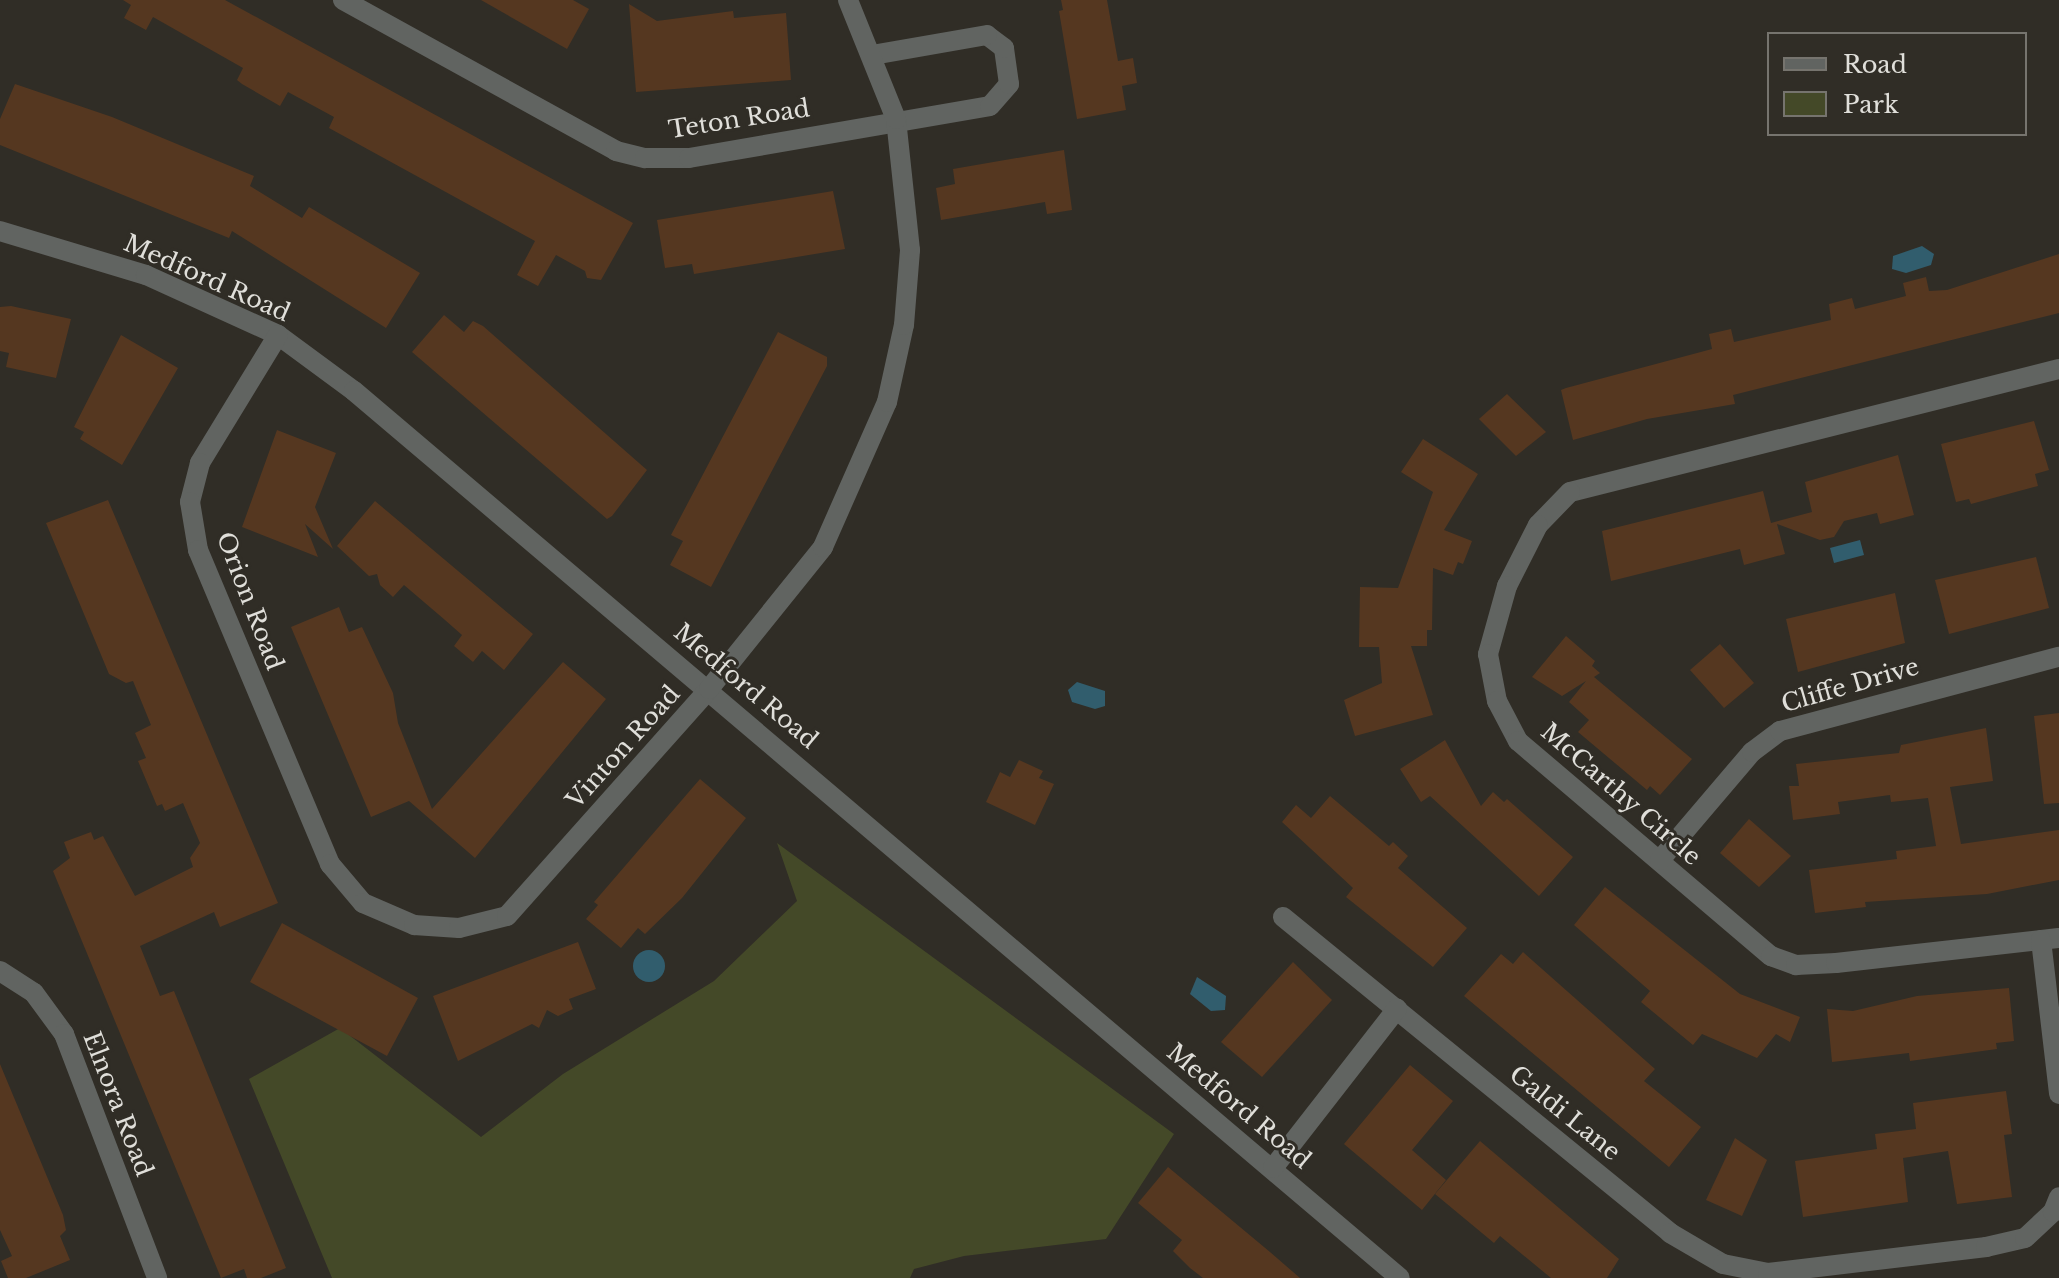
<!DOCTYPE html>
<style>
body{margin:0}
#map{position:relative;width:2059px;height:1278px;overflow:hidden;background:#302d26;font-family:"Libre Baskerville",serif}
div>[style]{position:absolute}
[style*='--x']{left:calc(var(--x)*1px);top:calc(var(--y)*1px);width:calc(var(--w)*1px);rotate:calc(var(--a)*1deg)}
.green>*{inset:0;background:#444928}
.water>*{inset:0;background:#315d6d}
.round{border-radius:50%}
.building>*{inset:0;background:#553720}
.minor>*{height:20px;margin:-10px;padding:0 10px;transform-origin:10px;border-radius:10px;background:#616461}
span{translate:-50% -50%;white-space:nowrap;text-align:center;line-height:1.15;-webkit-text-stroke:6px #302d26;paint-order:stroke}
.street-label{font-size:24px;color:#e0dfda}
.legend{position:absolute;left:1767px;top:32px;width:260px;height:104px;box-sizing:border-box;background:#302d26;border:2px solid #76746e;margin:0;padding:10px 14px;list-style:none;font-size:24px;color:#e0dfda}
.legend li{display:flex;align-items:center;gap:16px;height:40px}
.legend b{width:40px;border:2px solid #76746e}
</style>
<div id="map">
<div class="green">
<i style="clip-path:polygon(777px 843px,1174px 1134px,1106px 1239px,964px 1256px,914px 1269px,910px 1278px,332px 1278px,249px 1079px,340px 1028px,481px 1137px,563px 1074px,714px 981px,797px 901px)"></i>
</div>
<div class="water">
<i style="clip-path:polygon(1922px 246px,1934px 254px,1931px 265px,1906px 273px,1892px 269px,1893px 256px)"></i>
<i style="clip-path:polygon(1860px 540px,1864px 555px,1834px 563px,1830px 548px)"></i>
<i style="clip-path:polygon(1077px 682px,1105px 691px,1105px 706px,1095px 709px,1072px 702px,1068px 690px)"></i>
<i class="round" style="left:633px;top:950px;width:32px;height:32px"></i>
<i style="clip-path:polygon(1197px 977px,1226px 996px,1225px 1010px,1211px 1011px,1190px 994px)"></i>
</div>
<div class="building">
<i style="clip-path:polygon(123px 0,225px 0,633px 223px,601px 280px,587px 278px,585px 271px,556px 255px,538px 286px,517px 275px,535px 241px,329px 128px,334px 117px,288px 92px,280px 106px,242px 84px,237px 80px,243px 68px,153px 17px,146px 30px,124px 18px,131px 5px)"></i>
<i style="clip-path:polygon(481px 0,573px 0,589px 9px,567px 49px)"></i>
<i style="clip-path:polygon(1061px 0,1107px 0,1118px 61px,1133px 58px,1137px 83px,1122px 86px,1126px 110px,1077px 119px,1059px 11px,1063px 10px)"></i>
<i style="clip-path:polygon(629px 4px,657px 21px,733px 11px,734px 18px,786px 13px,791px 80px,636px 92px)"></i>
<i style="clip-path:polygon(15px 84px,112px 117px,254px 176px,250px 186px,302px 218px,309px 207px,420px 273px,386px 328px,232px 231px,229px 238px,0 145px,0 119px)"></i>
<i style="clip-path:polygon(1064px 150px,1072px 210px,1047px 214px,1045px 202px,941px 220px,936px 188px,955px 184px,953px 169px)"></i>
<i style="clip-path:polygon(833px 191px,845px 249px,694px 274px,692px 264px,665px 268px,657px 220px)"></i>
<i style="clip-path:polygon(2059px 254px,2059px 313px,1733px 395px,1735px 404px,1647px 419px,1573px 440px,1561px 390px,1566px 388px,1712px 349px,1709px 334px,1731px 329px,1734px 342px,1831px 320px,1829px 304px,1852px 298px,1855px 309px,1906px 296px,1903px 283px,1926px 277px,1929px 291px,1947px 290px)"></i>
<i style="clip-path:polygon(11px 306px,71px 319px,56px 378px,6px 367px,9px 353px,0 351px,0 307px)"></i>
<i style="clip-path:polygon(444px 315px,464px 332px,473px 321px,483px 326px,647px 470px,612px 516px,607px 519px,412px 352px)"></i>
<i style="clip-path:polygon(778px 332px,827px 357px,827px 366px,711px 587px,670px 565px,683px 541px,671px 535px)"></i>
<i style="clip-path:polygon(121px 335px,178px 368px,122px 465px,80px 439px,84px 432px,74px 427px)"></i>
<i style="clip-path:polygon(1507px 394px,1546px 432px,1516px 456px,1479px 419px)"></i>
<i style="clip-path:polygon(2034px 421px,2049px 470px,2035px 474px,2038px 486px,1971px 504px,1969px 499px,1956px 502px,1941px 444px)"></i>
<i style="clip-path:polygon(277px 430px,336px 453px,315px 507px,333px 549px,305px 524px,318px 557px,242px 527px)"></i>
<i style="clip-path:polygon(1423px 439px,1478px 474px,1444px 530px,1472px 541px,1463px 564px,1458px 562px,1453px 575px,1433px 568px,1432px 630px,1427px 630px,1427px 646px,1411px 646px,1433px 715px,1355px 736px,1344px 700px,1382px 683px,1379px 647px,1359px 647px,1360px 587px,1398px 588px,1433px 492px,1401px 472px)"></i>
<i style="clip-path:polygon(1898px 455px,1914px 515px,1880px 524px,1877px 513px,1844px 521px,1834px 537px,1820px 540px,1777px 524px,1785px 554px,1744px 565px,1740px 549px,1611px 581px,1602px 531px,1763px 491px,1771px 523px,1812px 512px,1805px 482px)"></i>
<i style="clip-path:polygon(108px 500px,278px 903px,220px 927px,214px 912px,140px 946px,160px 996px,174px 991px,286px 1268px,261px 1278px,247px 1278px,244px 1269px,221px 1278px,53px 871px,70px 858px,64px 842px,91px 832px,94px 840px,103px 836px,135px 896px,193px 867px,190px 858px,200px 843px,183px 803px,165px 811px,162px 804px,157px 806px,138px 761px,146px 758px,135px 733px,151px 725px,133px 681px,126px 683px,109px 674px,46px 523px)"></i>
<i style="clip-path:polygon(375px 501px,533px 634px,504px 670px,482px 651px,473px 662px,454px 646px,462px 635px,445px 620px,404px 585px,393px 597px,380px 585px,377px 574px,369px 576px,337px 546px)"></i>
<i style="clip-path:polygon(2036px 557px,2049px 608px,1949px 634px,1935px 580px)"></i>
<i style="clip-path:polygon(1895px 593px,1905px 643px,1798px 672px,1786px 619px)"></i>
<i style="clip-path:polygon(339px 607px,349px 632px,362px 627px,393px 693px,398px 723px,432px 809px,563px 662px,606px 699px,475px 858px,409px 801px,371px 817px,291px 627px)"></i>
<i style="clip-path:polygon(1566px 636px,1595px 661px,1592px 666px,1600px 673px,1594px 677px,1692px 759px,1660px 795px,1650px 786px,1647px 790px,1578px 732px,1589px 720px,1569px 702px,1586px 681px,1562px 696px,1532px 677px)"></i>
<i style="clip-path:polygon(1720px 644px,1754px 683px,1724px 708px,1690px 670px)"></i>
<i style="clip-path:polygon(2059px 713px,2059px 803px,2044px 804px,2034px 716px)"></i>
<i style="clip-path:polygon(1986px 728px,1993px 781px,1950px 787px,1961px 844px,2059px 830px,2059px 880px,1987px 894px,1865px 902px,1866px 907px,1815px 913px,1809px 870px,1897px 859px,1896px 851px,1936px 846px,1928px 798px,1891px 802px,1890px 795px,1838px 802px,1840px 814px,1793px 820px,1789px 786px,1799px 786px,1796px 764px,1899px 753px,1901px 745px)"></i>
<i style="clip-path:polygon(1445px 740px,1481px 806px,1493px 792px,1504px 802px,1507px 799px,1573px 857px,1539px 896px,1430px 796px,1421px 802px,1400px 769px)"></i>
<i style="clip-path:polygon(1019px 760px,1043px 771px,1039px 778px,1054px 784px,1035px 825px,986px 802px,1000px 772px,1010px 777px)"></i>
<i style="clip-path:polygon(700px 779px,746px 818px,682px 898px,645px 934px,638px 928px,621px 948px,586px 919px,598px 905px,594px 902px)"></i>
<i style="clip-path:polygon(1330px 796px,1389px 846px,1393px 842px,1408px 856px,1398px 868px,1467px 928px,1433px 967px,1346px 897px,1353px 888px,1282px 822px,1296px 805px,1311px 818px)"></i>
<i style="clip-path:polygon(1749px 819px,1791px 856px,1759px 887px,1720px 853px)"></i>
<i style="clip-path:polygon(1605px 887px,1740px 994px,1800px 1017px,1790px 1042px,1776px 1034px,1757px 1058px,1702px 1034px,1693px 1045px,1641px 1002px,1650px 991px,1574px 925px)"></i>
<i style="clip-path:polygon(282px 923px,418px 998px,387px 1056px,250px 982px)"></i>
<i style="clip-path:polygon(578px 942px,596px 989px,569px 999px,573px 1009px,558px 1016px,547px 1010px,539px 1028px,532px 1024px,458px 1061px,433px 996px)"></i>
<i style="clip-path:polygon(1523px 952px,1655px 1069px,1644px 1081px,1701px 1127px,1669px 1167px,1464px 996px,1501px 954px,1513px 964px)"></i>
<i style="clip-path:polygon(1293px 962px,1332px 1000px,1262px 1077px,1221px 1042px)"></i>
<i style="clip-path:polygon(2009px 988px,2014px 1041px,1996px 1043px,1997px 1049px,1910px 1061px,1909px 1053px,1832px 1062px,1827px 1009px,1853px 1011px,1917px 996px)"></i>
<i style="clip-path:polygon(0 1064px,63px 1215px,66px 1230px,60px 1236px,70px 1260px,26px 1278px,8px 1278px,1px 1261px,12px 1256px,0 1230px)"></i>
<i style="clip-path:polygon(1410px 1065px,1453px 1101px,1412px 1150px,1446px 1180px,1422px 1210px,1344px 1144px)"></i>
<i style="clip-path:polygon(2006px 1091px,2012px 1134px,2004px 1135px,2012px 1197px,1957px 1204px,1948px 1151px,1903px 1158px,1908px 1202px,1803px 1217px,1795px 1161px,1877px 1149px,1875px 1134px,1916px 1129px,1913px 1103px)"></i>
<i style="clip-path:polygon(1735px 1138px,1767px 1160px,1742px 1216px,1706px 1200px)"></i>
<i style="clip-path:polygon(1480px 1141px,1619px 1259px,1607px 1278px,1551px 1278px,1500px 1236px,1494px 1243px,1435px 1194px)"></i>
<i style="clip-path:polygon(1168px 1167px,1270px 1252px,1300px 1278px,1203px 1278px,1190px 1268px,1173px 1251px,1182px 1240px,1138px 1203px)"></i>
</div>
<div class="minor">
<i style="--x:343;--y:0;--w:312;--a:28.9"></i>
<i style="--x:616;--y:151;--w:30;--a:14"></i>
<i style="--x:645;--y:158;--w:44;--a:0"></i>
<i style="--x:689;--y:158;--w:305;--a:-9.8"></i>
<i style="--x:990;--y:106;--w:29;--a:-49"></i>
<i style="--x:1009;--y:84;--w:36;--a:-98"></i>
<i style="--x:1004;--y:48;--w:21;--a:-143"></i>
<i style="--x:987;--y:35;--w:117;--a:170.1"></i>
<i style="--x:0;--y:231;--w:152;--a:16.8"></i>
<i style="--x:146;--y:275;--w:145;--a:24.4"></i>
<i style="--x:278;--y:335;--w:94;--a:36.4"></i>
<i style="--x:354;--y:391;--w:1371;--a:40.3"></i>
<i style="--x:278;--y:335;--w:150;--a:121.4"></i>
<i style="--x:200;--y:463;--w:40;--a:104.4"></i>
<i style="--x:190;--y:502;--w:49;--a:80.5"></i>
<i style="--x:198;--y:550;--w:341;--a:67.2"></i>
<i style="--x:330;--y:864;--w:51;--a:49.8"></i>
<i style="--x:363;--y:903;--w:56;--a:23.3"></i>
<i style="--x:414;--y:925;--w:45;--a:3.8"></i>
<i style="--x:459;--y:928;--w:49;--a:-14"></i>
<i style="--x:507;--y:916;--w:304;--a:-48.3"></i>
<i style="--x:709;--y:689;--w:182;--a:-51.2"></i>
<i style="--x:823;--y:547;--w:158;--a:-66.2"></i>
<i style="--x:887;--y:402;--w:79;--a:-77.6"></i>
<i style="--x:904;--y:325;--w:75;--a:-85.4"></i>
<i style="--x:910;--y:250;--w:132;--a:-96.1"></i>
<i style="--x:896;--y:119;--w:128;--a:-112"></i>
<i style="--x:2059;--y:369;--w:504;--a:165.88"></i>
<i style="--x:1570;--y:492;--w:46;--a:134.1"></i>
<i style="--x:1538;--y:525;--w:68;--a:116.9"></i>
<i style="--x:1507;--y:586;--w:71;--a:105.6"></i>
<i style="--x:1488;--y:654;--w:48;--a:79.2"></i>
<i style="--x:1497;--y:701;--w:45;--a:62.3"></i>
<i style="--x:1518;--y:741;--w:332;--a:40.4"></i>
<i style="--x:1771;--y:956;--w:27;--a:20"></i>
<i style="--x:1796;--y:965;--w:40;--a:-2.9"></i>
<i style="--x:1836;--y:963;--w:224;--a:-6.4"></i>
<i style="--x:1660;--y:860;--w:142;--a:-49.6"></i>
<i style="--x:1752;--y:752;--w:35;--a:-37"></i>
<i style="--x:1780;--y:731;--w:289;--a:-14.9"></i>
<i style="--x:1283;--y:917;--w:500;--a:39.2"></i>
<i style="--x:1670;--y:1233;--w:61;--a:30.3"></i>
<i style="--x:1723;--y:1264;--w:46;--a:11.3"></i>
<i style="--x:1768;--y:1273;--w:220;--a:-6.8"></i>
<i style="--x:1986;--y:1247;--w:40;--a:-13"></i>
<i style="--x:2025;--y:1238;--w:38;--a:-43"></i>
<i style="--x:2053;--y:1212;--w:16;--a:-68"></i>
<i style="--x:2041;--y:940;--w:155;--a:83.3"></i>
<i style="--x:0;--y:971;--w:40;--a:32.9"></i>
<i style="--x:34;--y:993;--w:51;--a:53.8"></i>
<i style="--x:64;--y:1034;--w:261;--a:69.1"></i>
<i style="--x:1273;--y:1168;--w:202;--a:-52.1"></i>
</div>
<div class="street-label">
<span style="left:739px;top:119px;rotate:-9deg">Teton Road</span>
<span style="left:207px;top:278px;rotate:24deg">Medford Road</span>
<span style="left:250px;top:601px;rotate:69deg">Orion Road</span>
<span style="left:1850px;top:685px;rotate:-16deg">Cliffe Drive</span>
<span style="left:746px;top:686px;rotate:40deg">Medford Road</span>
<span style="left:623px;top:747px;rotate:-48deg">Vinton Road</span>
<span style="left:1621px;top:794px;rotate:41deg">McCarthy Circle</span>
<span style="left:118px;top:1104px;rotate:69deg">Elnora Road</span>
<span style="left:1239px;top:1106px;rotate:40deg">Medford Road</span>
<span style="left:1565px;top:1113px;rotate:39deg">Galdi Lane</span>
</div>
<ul class="legend">
<li><b style="height:10px;background:#616461"></b>Road</li>
<li><b style="height:22px;background:#444928"></b>Park</li>
</ul>
</div>
